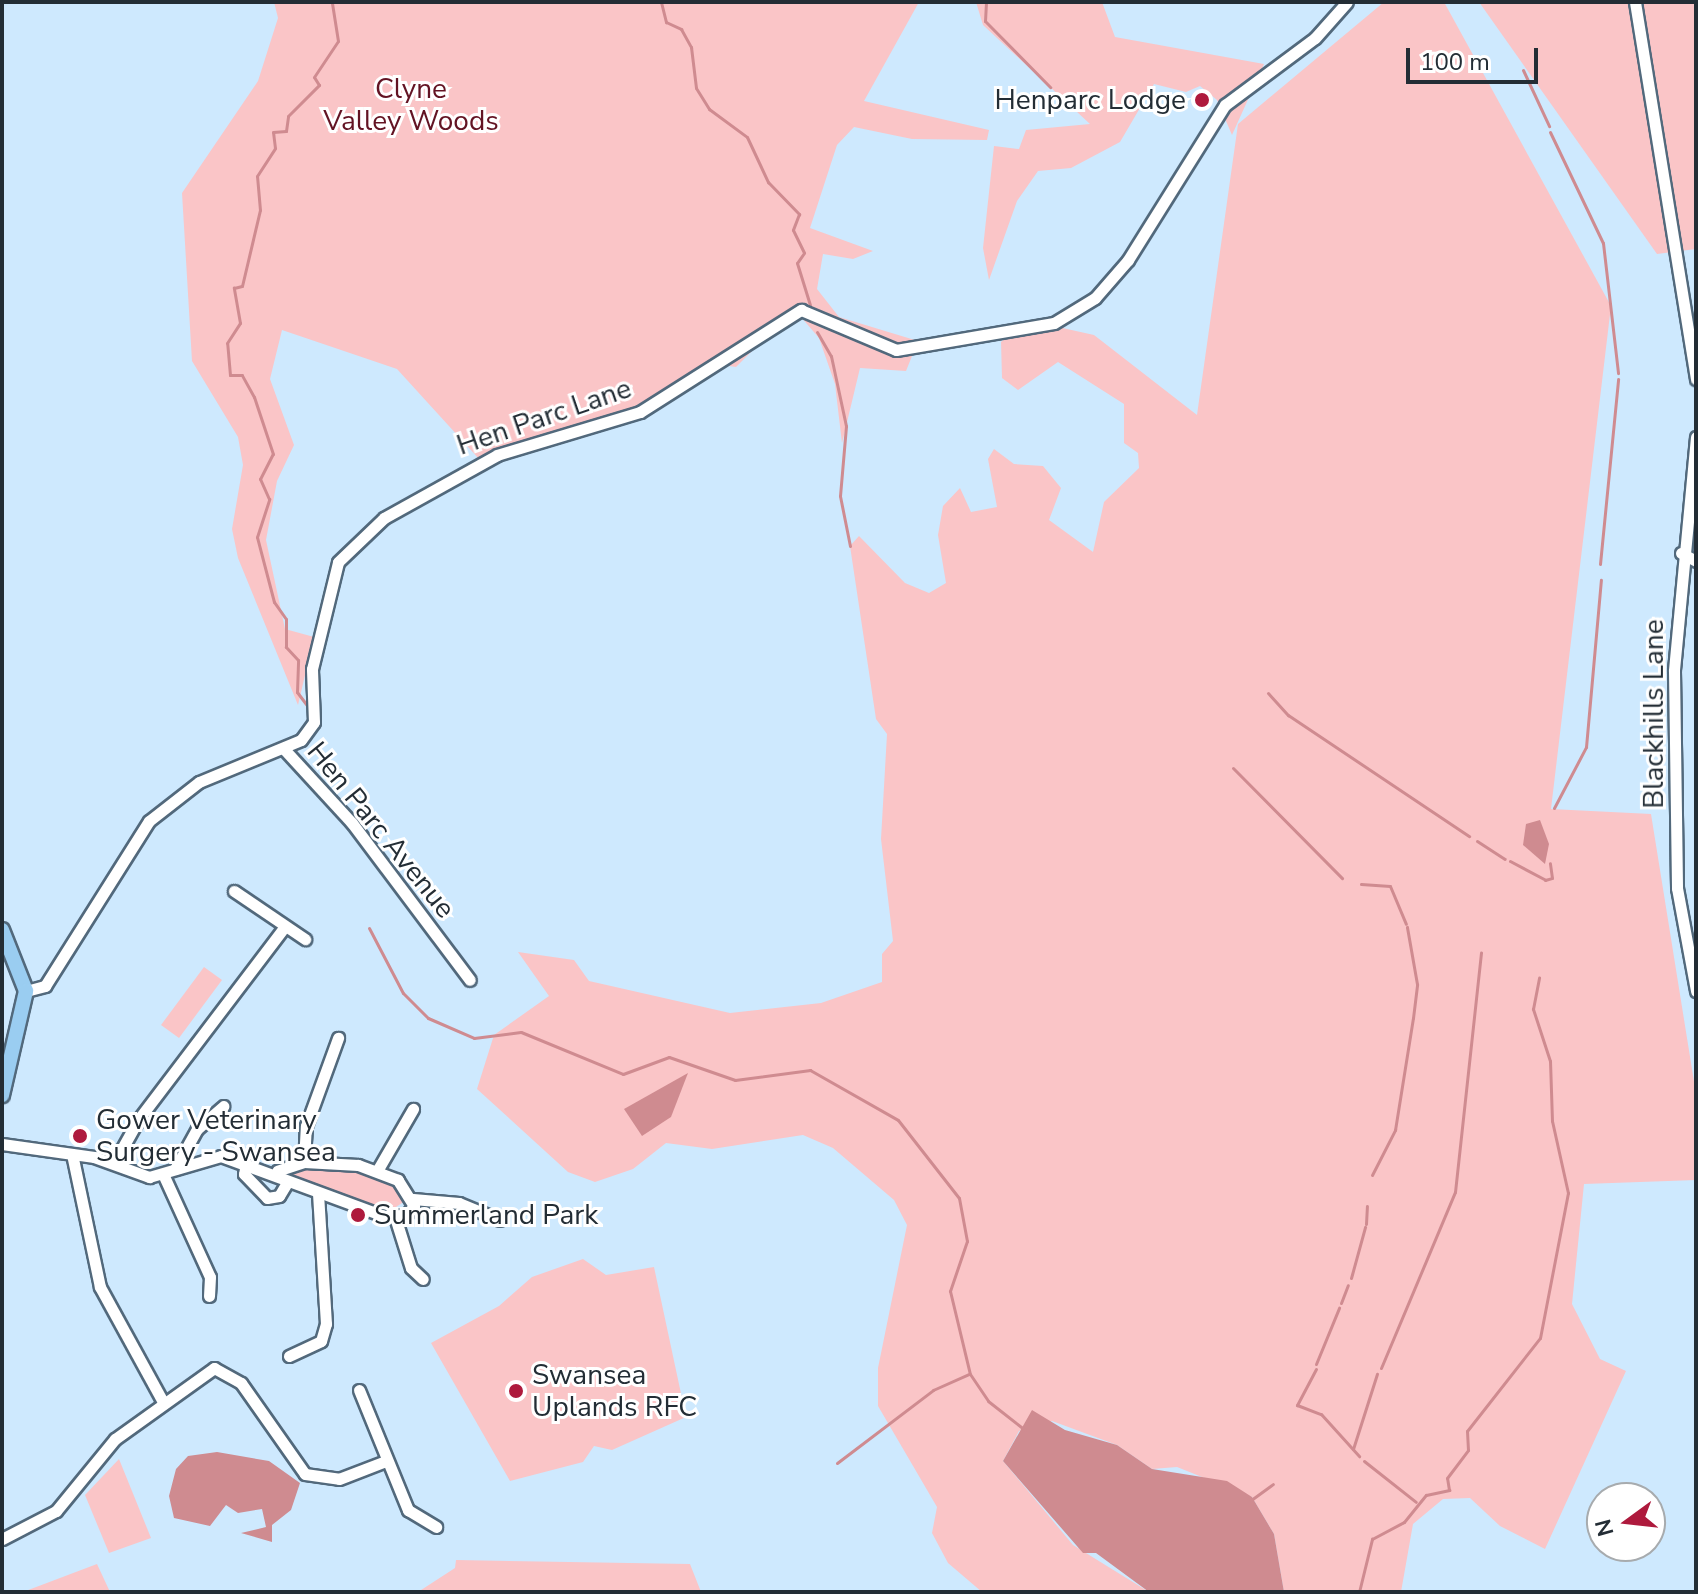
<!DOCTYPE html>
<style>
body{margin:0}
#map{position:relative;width:1698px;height:1594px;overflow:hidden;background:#cee9fe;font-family:"Nunito Sans",sans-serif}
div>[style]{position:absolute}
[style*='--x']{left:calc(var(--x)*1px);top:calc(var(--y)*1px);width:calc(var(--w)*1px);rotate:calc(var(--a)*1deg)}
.green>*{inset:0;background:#fac5c7}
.water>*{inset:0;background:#cf8b90}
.stream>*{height:3px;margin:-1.5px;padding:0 1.5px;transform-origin:1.5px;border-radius:1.5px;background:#cf8b90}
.roads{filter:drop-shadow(2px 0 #52697c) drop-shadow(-2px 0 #52697c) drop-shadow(0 2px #52697c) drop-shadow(0 -2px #52697c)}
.minor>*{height:11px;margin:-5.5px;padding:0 5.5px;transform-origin:5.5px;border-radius:5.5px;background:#fff}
.major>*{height:14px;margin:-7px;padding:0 7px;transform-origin:7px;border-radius:7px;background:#9acdf1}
.dots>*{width:22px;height:22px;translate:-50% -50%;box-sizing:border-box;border:4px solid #fff;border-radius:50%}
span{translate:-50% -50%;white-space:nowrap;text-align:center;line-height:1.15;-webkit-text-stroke:6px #fff;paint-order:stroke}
.park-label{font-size:28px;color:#631323}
.poi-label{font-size:28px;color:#232d35}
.right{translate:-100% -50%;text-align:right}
.left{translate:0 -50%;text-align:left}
.street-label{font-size:28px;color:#232d35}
.frame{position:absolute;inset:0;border:4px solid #232d35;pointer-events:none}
.north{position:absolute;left:1586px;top:1482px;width:80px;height:80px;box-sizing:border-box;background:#fff;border:2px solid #a7abae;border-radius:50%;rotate:255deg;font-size:22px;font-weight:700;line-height:32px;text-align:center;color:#232d35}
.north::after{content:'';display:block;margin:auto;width:28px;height:36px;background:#ae1a3d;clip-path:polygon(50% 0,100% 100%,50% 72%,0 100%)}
.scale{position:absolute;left:1406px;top:48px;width:132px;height:36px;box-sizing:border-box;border:4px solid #232d35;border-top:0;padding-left:10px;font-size:24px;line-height:28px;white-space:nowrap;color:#232d35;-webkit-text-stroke:6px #fff;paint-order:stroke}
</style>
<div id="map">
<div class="green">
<i style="clip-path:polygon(274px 2px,919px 2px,864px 101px,989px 130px,987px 140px,912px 139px,854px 127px,837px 145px,810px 228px,873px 251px,853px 259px,823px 254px,817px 289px,839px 317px,918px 341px,906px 371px,860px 368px,842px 443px,835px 384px,819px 338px,801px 317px,778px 325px,736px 367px,729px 366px,752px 344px,625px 414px,479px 459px,397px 369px,282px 330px,270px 379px,294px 445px,277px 481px,266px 540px,285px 629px,314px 637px,298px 705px,238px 558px,232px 529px,243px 465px,238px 437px,192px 361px,182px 193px,258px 81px,278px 18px)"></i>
<i style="clip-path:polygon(976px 2px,1102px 2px,1115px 37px,1264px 64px,1232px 135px,1217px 100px,1200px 86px,1186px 92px,1154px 84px,1120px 142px,1071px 168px,1038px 171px,1017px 201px,989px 280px,983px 248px,994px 146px,1019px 149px,1026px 130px,1090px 124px,983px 25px)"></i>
<i style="clip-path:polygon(1384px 2px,1444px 2px,1611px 306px,1551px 809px,1651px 814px,1696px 1094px,1696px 1180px,1584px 1184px,1572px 1304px,1600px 1359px,1626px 1371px,1545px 1549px,1500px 1526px,1470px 1498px,1443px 1499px,1413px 1524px,1401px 1592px,1284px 1592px,1274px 1534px,1252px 1497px,1177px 1467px,1152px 1469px,1117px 1445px,1052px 1421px,1019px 1431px,1003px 1461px,1073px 1545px,1149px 1592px,982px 1592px,948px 1563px,932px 1533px,937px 1507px,878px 1406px,878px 1368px,907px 1225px,894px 1200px,833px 1148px,803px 1135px,712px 1149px,666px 1143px,633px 1169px,595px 1182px,568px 1172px,477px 1089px,494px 1035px,549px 996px,518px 952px,574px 960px,589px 981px,730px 1013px,821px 1003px,882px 982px,882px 954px,893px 941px,881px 839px,887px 734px,876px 719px,850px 546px,859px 536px,905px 583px,929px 593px,946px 583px,938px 535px,943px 506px,960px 488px,971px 512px,997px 507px,988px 459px,994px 449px,1014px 464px,1043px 466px,1061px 488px,1049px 520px,1093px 552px,1104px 502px,1139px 468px,1138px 453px,1124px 443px,1124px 404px,1058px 362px,1018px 390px,1002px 378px,1001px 342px,1014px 331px,1058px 327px,1094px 335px,1197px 415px,1238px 124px)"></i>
<i style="clip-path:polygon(1479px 2px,1696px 2px,1696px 249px,1657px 254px)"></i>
<i style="clip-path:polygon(204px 967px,222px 980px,179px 1038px,161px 1025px)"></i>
<i style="clip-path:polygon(295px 1167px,365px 1171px,398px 1188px,405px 1201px,387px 1213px,290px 1178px)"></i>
<i style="clip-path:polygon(583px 1259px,606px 1275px,654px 1267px,686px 1417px,612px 1450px,594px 1446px,583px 1462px,510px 1481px,431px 1343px,499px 1306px,532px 1277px)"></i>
<i style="clip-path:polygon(119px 1459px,151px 1538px,109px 1553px,85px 1495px)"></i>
<i style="clip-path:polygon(456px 1560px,690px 1564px,701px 1592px,418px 1592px,455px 1568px)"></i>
<i style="clip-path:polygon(97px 1564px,110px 1592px,23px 1592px)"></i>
</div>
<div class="water">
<i style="clip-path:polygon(1540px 820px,1549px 844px,1545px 864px,1523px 845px,1526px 824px)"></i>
<i style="clip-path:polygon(688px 1073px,671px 1117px,642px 1136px,624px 1109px)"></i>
<i style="clip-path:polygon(1032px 1410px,1065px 1430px,1117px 1445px,1152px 1469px,1227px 1481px,1252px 1497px,1274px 1534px,1284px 1592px,1149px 1592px,1096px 1553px,1083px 1553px,1003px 1461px)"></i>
<i style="clip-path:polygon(217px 1452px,269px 1461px,300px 1483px,291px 1510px,272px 1525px,272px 1542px,241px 1533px,266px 1527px,262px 1509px,238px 1513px,226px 1505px,210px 1526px,174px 1518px,169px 1496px,176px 1469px,188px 1456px)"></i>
</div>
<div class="stream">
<i style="--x:661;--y:2;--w:21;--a:76"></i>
<i style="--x:666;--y:22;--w:17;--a:25"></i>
<i style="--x:681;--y:29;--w:21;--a:61"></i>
<i style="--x:691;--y:47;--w:41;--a:83"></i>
<i style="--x:696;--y:88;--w:25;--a:58"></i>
<i style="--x:709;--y:109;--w:47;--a:36.4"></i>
<i style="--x:747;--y:137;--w:50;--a:65"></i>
<i style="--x:768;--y:182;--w:45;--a:45.9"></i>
<i style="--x:799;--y:214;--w:17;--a:111"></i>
<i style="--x:793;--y:230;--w:25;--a:64"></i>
<i style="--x:804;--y:253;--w:12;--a:125"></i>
<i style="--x:797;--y:263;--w:44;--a:72.8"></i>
<i style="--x:986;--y:2;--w:19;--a:93"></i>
<i style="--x:985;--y:21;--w:93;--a:45.4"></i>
<i style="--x:1523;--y:70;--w:62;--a:65.1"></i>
<i style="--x:1550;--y:132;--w:123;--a:64.5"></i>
<i style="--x:1603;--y:243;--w:131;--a:83.4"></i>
<i style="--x:817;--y:332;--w:28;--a:60"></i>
<i style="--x:831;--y:356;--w:72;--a:77.9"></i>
<i style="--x:846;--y:426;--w:70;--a:94.9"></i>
<i style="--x:840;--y:496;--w:51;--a:78.7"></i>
<i style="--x:1600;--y:564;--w:186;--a:-84.4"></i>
<i style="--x:1268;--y:693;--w:30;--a:48"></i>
<i style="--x:1288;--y:715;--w:218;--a:33.8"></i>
<i style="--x:309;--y:708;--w:20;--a:-127"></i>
<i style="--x:297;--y:692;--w:32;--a:-88"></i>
<i style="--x:298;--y:660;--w:18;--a:-133"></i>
<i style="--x:286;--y:647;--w:28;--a:-90"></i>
<i style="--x:286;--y:619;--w:21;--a:-125"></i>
<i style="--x:274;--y:602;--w:67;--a:-104.7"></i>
<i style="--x:257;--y:537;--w:40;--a:-72"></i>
<i style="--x:269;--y:499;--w:22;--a:-114"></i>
<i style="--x:260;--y:479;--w:28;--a:-63"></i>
<i style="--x:273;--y:454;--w:60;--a:-108.4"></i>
<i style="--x:254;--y:397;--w:25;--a:-119"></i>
<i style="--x:242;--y:375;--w:12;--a:180"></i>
<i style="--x:230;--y:375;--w:32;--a:-95"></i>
<i style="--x:227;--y:343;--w:24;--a:-57"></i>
<i style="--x:240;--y:323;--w:36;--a:-100"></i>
<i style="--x:234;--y:288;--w:8;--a:-14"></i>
<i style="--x:242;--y:286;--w:78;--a:-76.7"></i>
<i style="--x:260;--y:210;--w:34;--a:-95"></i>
<i style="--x:257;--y:176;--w:33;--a:-57"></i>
<i style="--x:275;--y:148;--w:16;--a:-97"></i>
<i style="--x:273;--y:132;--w:13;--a:-4"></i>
<i style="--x:286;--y:131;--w:15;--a:-82"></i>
<i style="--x:288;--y:116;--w:44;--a:-45"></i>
<i style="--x:319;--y:85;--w:9;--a:-122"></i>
<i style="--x:314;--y:77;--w:43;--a:-56.3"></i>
<i style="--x:338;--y:41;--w:39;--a:-99"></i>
<i style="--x:1233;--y:768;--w:155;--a:45.3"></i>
<i style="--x:1554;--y:808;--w:69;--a:-62.3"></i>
<i style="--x:1586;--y:747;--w:168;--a:-84.9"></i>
<i style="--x:1477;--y:841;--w:33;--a:33"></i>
<i style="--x:1510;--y:861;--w:40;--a:28"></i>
<i style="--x:1545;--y:880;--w:7;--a:-16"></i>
<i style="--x:1552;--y:878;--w:15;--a:-98"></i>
<i style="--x:1361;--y:884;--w:29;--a:4"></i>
<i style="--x:1390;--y:886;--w:41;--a:67.2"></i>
<i style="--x:369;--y:928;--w:73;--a:62.4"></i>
<i style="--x:403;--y:993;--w:35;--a:45"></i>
<i style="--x:428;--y:1018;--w:50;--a:23.5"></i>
<i style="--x:474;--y:1038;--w:47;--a:-7.3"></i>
<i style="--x:521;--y:1032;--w:110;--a:22.4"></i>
<i style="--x:623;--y:1074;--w:49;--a:-20.3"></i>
<i style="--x:669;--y:1057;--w:70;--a:19.2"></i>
<i style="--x:735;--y:1080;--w:76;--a:-7.6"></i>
<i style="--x:810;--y:1070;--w:101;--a:29.6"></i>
<i style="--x:898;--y:1120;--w:99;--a:52"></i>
<i style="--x:959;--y:1198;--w:44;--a:79.5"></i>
<i style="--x:967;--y:1241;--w:53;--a:108.8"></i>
<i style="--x:950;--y:1291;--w:85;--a:76.5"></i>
<i style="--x:970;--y:1374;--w:32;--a:56"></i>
<i style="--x:988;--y:1401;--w:47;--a:38.1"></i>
<i style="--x:1372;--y:1175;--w:51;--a:-62.9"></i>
<i style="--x:1395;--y:1130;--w:113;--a:-80.9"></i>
<i style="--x:1413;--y:1018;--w:34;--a:-83"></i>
<i style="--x:1417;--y:984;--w:58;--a:-100"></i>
<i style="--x:1366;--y:1224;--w:18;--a:-87"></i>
<i style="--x:1351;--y:1278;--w:53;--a:-74.6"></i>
<i style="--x:1341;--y:1303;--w:19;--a:-69"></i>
<i style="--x:1316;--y:1364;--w:61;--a:-67.7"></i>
<i style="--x:1381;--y:1368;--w:191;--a:-67.2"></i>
<i style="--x:1455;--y:1192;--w:241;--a:-83.8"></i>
<i style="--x:1316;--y:1369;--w:41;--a:117.8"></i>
<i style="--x:1297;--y:1405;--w:26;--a:21"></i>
<i style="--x:1321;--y:1414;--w:57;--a:47.9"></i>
<i style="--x:1353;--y:1449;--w:79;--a:-72.3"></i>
<i style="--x:1364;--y:1461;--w:66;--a:38.3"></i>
<i style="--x:837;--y:1463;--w:121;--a:-37.2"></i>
<i style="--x:933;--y:1390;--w:39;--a:-24"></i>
<i style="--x:1251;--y:1500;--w:27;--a:-36"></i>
<i style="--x:1359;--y:1592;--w:55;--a:-76.2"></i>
<i style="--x:1372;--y:1539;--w:36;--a:-28"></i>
<i style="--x:1404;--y:1522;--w:35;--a:-51"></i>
<i style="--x:1426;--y:1495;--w:24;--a:-12"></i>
<i style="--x:1449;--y:1490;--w:12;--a:-99"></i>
<i style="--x:1447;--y:1478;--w:35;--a:-53"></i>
<i style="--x:1468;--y:1450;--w:19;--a:-93"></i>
<i style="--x:1467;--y:1431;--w:118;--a:-51.9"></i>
<i style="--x:1540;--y:1338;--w:148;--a:-79.1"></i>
<i style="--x:1568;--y:1193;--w:74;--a:-102.5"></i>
<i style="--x:1552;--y:1121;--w:60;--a:-91.9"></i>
<i style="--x:1550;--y:1061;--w:55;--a:-108.1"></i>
<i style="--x:1533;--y:1009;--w:32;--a:-79"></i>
</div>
<div class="roads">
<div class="minor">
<i style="--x:1635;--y:2;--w:382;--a:80.8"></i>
<i style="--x:1696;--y:437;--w:235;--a:95.4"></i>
<i style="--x:1674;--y:671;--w:217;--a:89.2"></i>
<i style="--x:1677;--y:888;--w:105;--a:79.5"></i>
<i style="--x:1681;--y:553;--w:17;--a:28"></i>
<i style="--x:284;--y:749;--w:100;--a:47.4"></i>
<i style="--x:352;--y:823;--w:196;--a:53.1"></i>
<i style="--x:234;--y:891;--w:86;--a:34.1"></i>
<i style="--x:26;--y:991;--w:20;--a:-15"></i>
<i style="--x:45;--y:986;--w:195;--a:-57.8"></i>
<i style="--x:149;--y:821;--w:63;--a:-38"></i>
<i style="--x:199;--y:782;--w:110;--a:-22.4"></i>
<i style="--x:301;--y:740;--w:22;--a:-54"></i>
<i style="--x:314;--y:722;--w:53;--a:-92.2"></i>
<i style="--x:312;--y:669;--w:110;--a:-76.3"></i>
<i style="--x:338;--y:562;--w:64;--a:-43.7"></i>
<i style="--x:384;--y:518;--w:129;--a:-29.1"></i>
<i style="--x:497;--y:455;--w:149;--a:-16.7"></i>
<i style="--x:640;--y:412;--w:191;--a:-32.4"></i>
<i style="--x:801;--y:310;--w:103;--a:22.8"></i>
<i style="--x:896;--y:350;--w:160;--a:-9.7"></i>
<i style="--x:1054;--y:323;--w:48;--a:-31.4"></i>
<i style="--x:1095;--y:298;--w:50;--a:-49"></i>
<i style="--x:1128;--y:260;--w:183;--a:-58"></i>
<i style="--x:1225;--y:105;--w:112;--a:-36.7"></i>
<i style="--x:1315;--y:38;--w:48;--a:-48.4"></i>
<i style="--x:2;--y:1144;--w:93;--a:8"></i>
<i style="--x:94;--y:1157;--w:59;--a:20"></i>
<i style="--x:149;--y:1177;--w:75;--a:-16.3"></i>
<i style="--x:221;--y:1156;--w:174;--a:20.2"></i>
<i style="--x:384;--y:1216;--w:22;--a:-3"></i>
<i style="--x:406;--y:1215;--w:12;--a:-48"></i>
<i style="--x:414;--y:1206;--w:31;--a:-122"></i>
<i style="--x:398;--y:1180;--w:43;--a:-159.4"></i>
<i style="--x:358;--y:1165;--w:54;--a:-176.8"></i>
<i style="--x:304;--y:1162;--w:28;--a:162"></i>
<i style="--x:72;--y:1154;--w:136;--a:78.1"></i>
<i style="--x:100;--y:1287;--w:131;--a:61.3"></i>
<i style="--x:304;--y:1162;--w:36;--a:-87"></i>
<i style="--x:306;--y:1126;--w:94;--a:-70"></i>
<i style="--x:114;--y:1163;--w:49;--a:-60.8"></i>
<i style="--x:138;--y:1120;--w:241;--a:-52.8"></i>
<i style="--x:246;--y:1163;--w:11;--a:100"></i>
<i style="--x:244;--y:1174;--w:33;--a:46"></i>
<i style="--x:267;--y:1198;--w:12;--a:-9"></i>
<i style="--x:279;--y:1196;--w:17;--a:-59"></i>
<i style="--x:175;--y:1169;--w:46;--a:-61.2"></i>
<i style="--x:197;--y:1129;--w:35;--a:-41"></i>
<i style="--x:377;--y:1171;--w:72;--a:-59.9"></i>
<i style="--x:163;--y:1174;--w:113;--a:65.5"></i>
<i style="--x:210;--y:1277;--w:19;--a:93"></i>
<i style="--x:413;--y:1199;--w:46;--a:5"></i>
<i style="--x:459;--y:1203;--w:44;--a:22.5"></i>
<i style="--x:395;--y:1217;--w:53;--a:72.6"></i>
<i style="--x:411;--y:1268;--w:16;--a:43"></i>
<i style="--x:289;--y:1356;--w:35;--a:-25"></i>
<i style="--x:321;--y:1341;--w:18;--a:-74"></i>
<i style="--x:326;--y:1324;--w:130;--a:-93.5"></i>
<i style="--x:359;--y:1390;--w:130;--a:67.8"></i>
<i style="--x:408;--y:1510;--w:33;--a:31"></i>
<i style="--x:2;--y:1539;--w:61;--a:-27.4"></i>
<i style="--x:56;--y:1511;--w:93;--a:-50.7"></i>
<i style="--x:115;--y:1439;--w:122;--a:-35.6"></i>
<i style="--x:214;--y:1368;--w:31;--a:29"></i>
<i style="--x:241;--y:1383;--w:111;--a:54.9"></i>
<i style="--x:305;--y:1474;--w:34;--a:8"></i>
<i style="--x:339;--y:1479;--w:47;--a:-21.1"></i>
</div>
<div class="major">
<i style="--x:2;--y:930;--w:66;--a:68.5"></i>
<i style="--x:26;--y:991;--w:107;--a:103"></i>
</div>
</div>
<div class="dots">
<i style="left:1202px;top:100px;background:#ae1a3d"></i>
<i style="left:80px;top:1136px;background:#ae1a3d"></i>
<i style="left:358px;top:1215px;background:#ae1a3d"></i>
<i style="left:516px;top:1391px;background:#ae1a3d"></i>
</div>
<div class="park-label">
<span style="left:411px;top:105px">Clyne<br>Valley Woods</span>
</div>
<div class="poi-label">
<span class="right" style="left:1186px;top:100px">Henparc Lodge</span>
<span class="left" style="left:96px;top:1136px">Gower Veterinary<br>Surgery - Swansea</span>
<span class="left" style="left:374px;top:1215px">Summerland Park</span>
<span class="left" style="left:532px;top:1391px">Swansea<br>Uplands RFC</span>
</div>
<div class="street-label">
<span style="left:544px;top:417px;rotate:-19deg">Hen Parc Lane</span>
<span style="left:1654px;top:714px;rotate:-90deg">Blackhills Lane</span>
<span style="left:381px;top:830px;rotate:51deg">Hen Parc Avenue</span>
</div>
<div class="frame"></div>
<div class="north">N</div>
<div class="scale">100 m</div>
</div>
